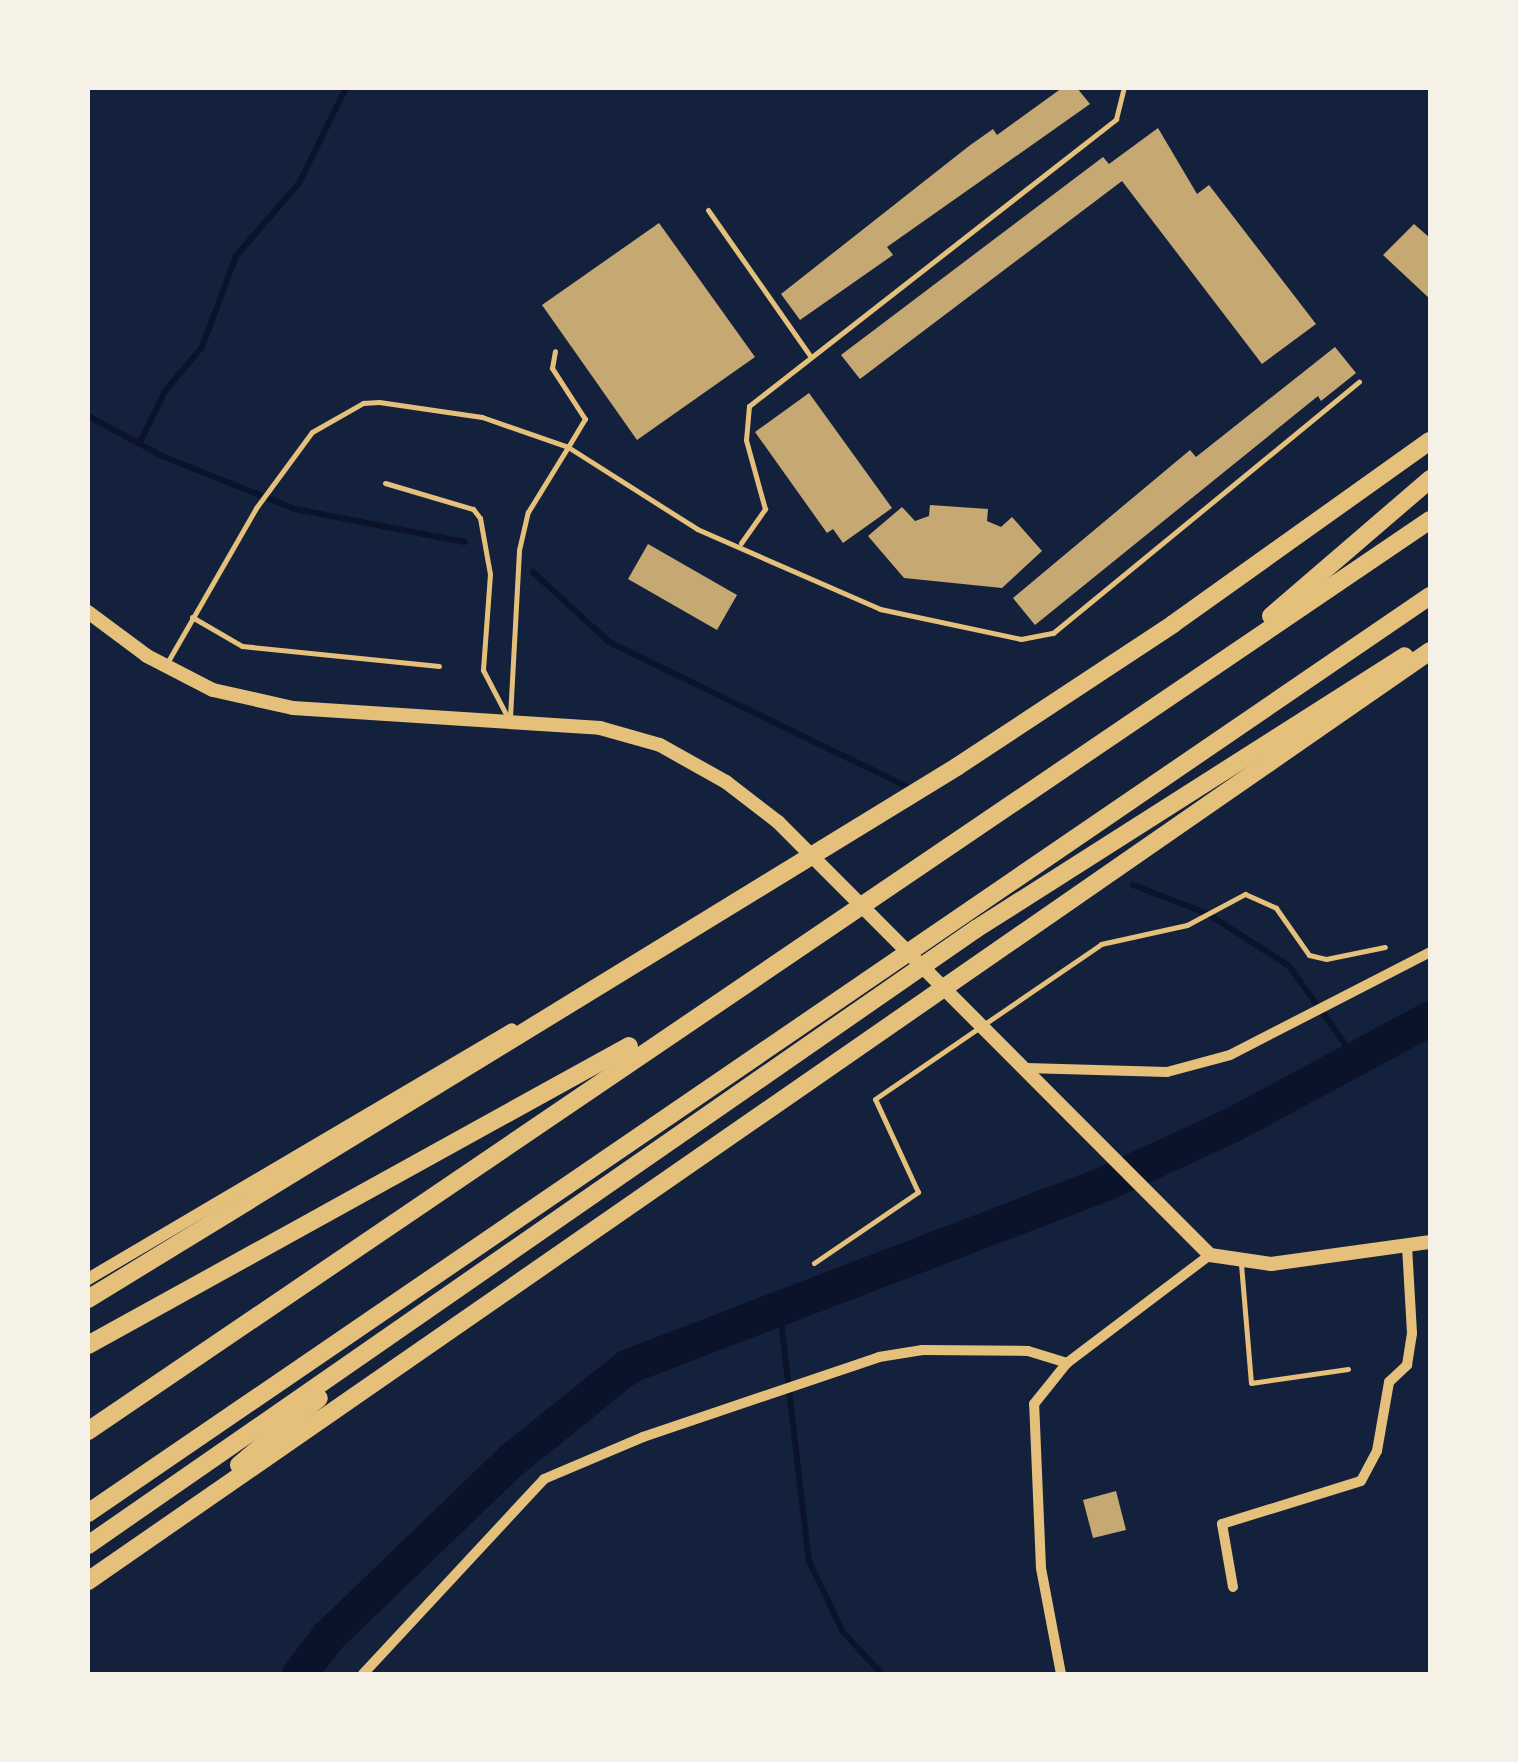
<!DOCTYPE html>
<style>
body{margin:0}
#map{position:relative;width:1518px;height:1762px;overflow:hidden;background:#14213d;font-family:"Noto Sans",sans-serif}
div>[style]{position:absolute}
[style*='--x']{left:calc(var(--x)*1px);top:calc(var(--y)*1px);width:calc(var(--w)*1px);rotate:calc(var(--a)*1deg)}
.stream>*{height:6px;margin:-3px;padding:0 3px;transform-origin:3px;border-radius:3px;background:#0b132b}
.river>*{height:35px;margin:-17.5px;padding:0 17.5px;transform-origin:17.5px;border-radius:17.5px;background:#0b132b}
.building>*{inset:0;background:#c6a872}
.service>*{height:5px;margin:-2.5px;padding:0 2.5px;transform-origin:2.5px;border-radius:2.5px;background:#e5c07b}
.minor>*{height:10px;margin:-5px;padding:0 5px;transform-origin:5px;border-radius:5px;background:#e5c07b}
.tertiary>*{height:12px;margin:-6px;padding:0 6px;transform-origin:6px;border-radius:6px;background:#e5c07b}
.secondary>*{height:14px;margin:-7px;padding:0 7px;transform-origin:7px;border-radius:7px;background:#e5c07b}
.motorway>*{height:18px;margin:-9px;padding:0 9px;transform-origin:9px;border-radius:9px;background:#e5c07b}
span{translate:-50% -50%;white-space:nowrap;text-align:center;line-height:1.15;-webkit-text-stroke:8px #f6f1e7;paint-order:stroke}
.frame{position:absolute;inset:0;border:90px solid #f6f1e7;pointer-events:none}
</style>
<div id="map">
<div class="stream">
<i style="--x:88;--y:416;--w:84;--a:28.4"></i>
<i style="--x:162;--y:456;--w:143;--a:21.7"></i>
<i style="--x:295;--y:509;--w:173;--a:11"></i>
<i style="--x:139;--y:444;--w:59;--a:-63.9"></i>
<i style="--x:165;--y:391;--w:57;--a:-49.9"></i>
<i style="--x:202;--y:347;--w:97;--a:-69.5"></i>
<i style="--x:236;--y:256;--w:96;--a:-49.2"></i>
<i style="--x:299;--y:183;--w:106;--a:-63.7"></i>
<i style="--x:533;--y:572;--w:103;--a:42.6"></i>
<i style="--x:609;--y:642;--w:330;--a:25.9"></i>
<i style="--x:1133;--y:885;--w:80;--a:21.1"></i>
<i style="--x:1208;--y:914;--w:96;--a:32.7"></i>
<i style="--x:1289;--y:966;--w:113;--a:54.3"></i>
<i style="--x:779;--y:1303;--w:260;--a:83.4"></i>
<i style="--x:809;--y:1561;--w:79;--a:64.4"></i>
<i style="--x:843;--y:1632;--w:57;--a:47.1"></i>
</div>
<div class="river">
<i style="--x:299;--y:1674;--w:48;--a:-52.7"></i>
<i style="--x:328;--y:1636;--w:254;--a:-43.9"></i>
<i style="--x:511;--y:1460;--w:150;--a:-38.8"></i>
<i style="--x:628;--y:1366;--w:509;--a:-20.96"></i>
<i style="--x:1103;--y:1184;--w:143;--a:-24.8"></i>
<i style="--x:1233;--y:1124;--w:224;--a:-28.3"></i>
</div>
<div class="building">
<i style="clip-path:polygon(1062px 88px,1077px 88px,1090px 104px,887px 247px,893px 255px,800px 320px,781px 294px,969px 146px,993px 129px,997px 135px)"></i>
<i style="clip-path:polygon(1158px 128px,1197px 194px,1209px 185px,1316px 324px,1262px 364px,1122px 181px,860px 379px,841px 355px,1103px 157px,1109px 164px)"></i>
<i style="clip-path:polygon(659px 223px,755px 357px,637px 440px,542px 305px)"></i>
<i style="clip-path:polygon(1414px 224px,1430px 238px,1430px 299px,1383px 255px)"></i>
<i style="clip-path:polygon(1335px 347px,1356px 373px,1321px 401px,1318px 396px,1035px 625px,1013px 598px,1190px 450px,1196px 457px)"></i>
<i style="clip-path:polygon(809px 393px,892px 508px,843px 543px,833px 529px,827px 533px,755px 432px)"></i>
<i style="clip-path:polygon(930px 505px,988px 509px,987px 521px,1001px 527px,1012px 517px,1042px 551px,1002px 588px,904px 578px,868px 536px,902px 507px,915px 521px,929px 516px)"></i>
<i style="clip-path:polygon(648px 544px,737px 595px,717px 630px,628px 579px)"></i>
<i style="clip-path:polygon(1116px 1491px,1126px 1530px,1093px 1538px,1083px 1500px)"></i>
</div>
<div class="service">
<i style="--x:708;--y:210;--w:176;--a:55"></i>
<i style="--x:385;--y:483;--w:92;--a:16.5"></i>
<i style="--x:473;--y:509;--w:11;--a:52"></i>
<i style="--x:480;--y:518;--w:57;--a:79.9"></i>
<i style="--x:490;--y:574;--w:96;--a:94.2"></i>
<i style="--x:483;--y:670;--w:54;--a:62.5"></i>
<i style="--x:741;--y:543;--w:42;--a:-54.8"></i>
<i style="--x:765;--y:509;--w:72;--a:-105.4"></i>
<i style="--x:746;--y:440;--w:34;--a:-85"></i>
<i style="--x:749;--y:406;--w:466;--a:-38"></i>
<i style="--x:1116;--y:119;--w:32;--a:-76"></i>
<i style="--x:192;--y:617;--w:58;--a:30.1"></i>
<i style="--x:242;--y:646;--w:198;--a:5.8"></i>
<i style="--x:167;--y:663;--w:179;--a:-60.1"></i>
<i style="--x:256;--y:508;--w:94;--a:-53.6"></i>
<i style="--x:312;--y:432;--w:59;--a:-29.6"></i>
<i style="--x:363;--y:403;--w:16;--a:-4"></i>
<i style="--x:379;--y:402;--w:104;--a:8.3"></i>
<i style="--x:482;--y:417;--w:91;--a:19.2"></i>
<i style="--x:568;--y:447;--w:33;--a:-59"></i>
<i style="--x:585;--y:419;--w:61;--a:-122.9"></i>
<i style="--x:552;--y:368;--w:17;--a:-80"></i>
<i style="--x:510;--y:717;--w:167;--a:-86.9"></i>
<i style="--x:519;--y:550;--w:39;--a:-77"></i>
<i style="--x:528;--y:512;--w:76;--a:-58.4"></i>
<i style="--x:568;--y:447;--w:153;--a:32.4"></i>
<i style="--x:697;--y:529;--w:200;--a:23.6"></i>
<i style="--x:880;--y:609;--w:144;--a:12"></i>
<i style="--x:1021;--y:639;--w:33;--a:-11"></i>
<i style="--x:1053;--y:633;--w:396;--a:-39.4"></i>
<i style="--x:814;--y:1263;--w:126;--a:-34.3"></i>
<i style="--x:918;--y:1192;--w:102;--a:-114.8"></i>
<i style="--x:875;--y:1099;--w:274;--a:-34.4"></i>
<i style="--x:1101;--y:944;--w:88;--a:-12.5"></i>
<i style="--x:1187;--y:925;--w:66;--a:-28.1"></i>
<i style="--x:1245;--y:894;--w:34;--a:24"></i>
<i style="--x:1276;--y:908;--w:57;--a:54.9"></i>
<i style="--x:1309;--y:955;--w:17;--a:13"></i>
<i style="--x:1326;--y:959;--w:60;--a:-11.5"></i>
<i style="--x:1241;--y:1264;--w:119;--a:85.2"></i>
<i style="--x:1251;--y:1383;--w:98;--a:-8.2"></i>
</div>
<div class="minor">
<i style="--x:1026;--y:1068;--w:141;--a:1.6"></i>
<i style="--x:1167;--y:1072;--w:65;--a:-15.1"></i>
<i style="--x:1230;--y:1055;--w:225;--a:-27.2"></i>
<i style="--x:1233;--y:1587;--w:64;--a:-99.9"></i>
<i style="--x:1222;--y:1524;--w:145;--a:-17.2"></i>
<i style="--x:1361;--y:1481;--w:34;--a:-62"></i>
<i style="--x:1377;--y:1451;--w:70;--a:-80.1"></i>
<i style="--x:1389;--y:1382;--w:25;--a:-43"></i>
<i style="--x:1407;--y:1365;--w:32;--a:-81"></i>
<i style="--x:1412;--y:1333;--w:87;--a:-93.3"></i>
<i style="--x:363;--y:1674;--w:266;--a:-47.1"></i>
<i style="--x:544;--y:1479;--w:108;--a:-23"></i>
<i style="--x:643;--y:1437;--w:249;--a:-18.7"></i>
<i style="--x:879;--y:1357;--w:44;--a:-9.2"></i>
<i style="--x:922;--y:1350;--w:106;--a:0.5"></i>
<i style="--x:1028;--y:1351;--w:41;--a:17.1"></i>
<i style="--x:1061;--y:1674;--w:108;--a:-100.7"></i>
<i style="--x:1041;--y:1568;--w:164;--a:-92.4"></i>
<i style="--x:1034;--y:1404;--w:53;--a:-51.2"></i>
<i style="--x:1067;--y:1363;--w:179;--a:-37.1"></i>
</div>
<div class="tertiary">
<i style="--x:88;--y:1279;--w:492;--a:-30.5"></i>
</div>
<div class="secondary">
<i style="--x:88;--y:612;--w:74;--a:36.7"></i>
<i style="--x:147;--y:656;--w:74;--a:27.3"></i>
<i style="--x:213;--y:690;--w:82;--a:12.7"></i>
<i style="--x:293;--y:708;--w:308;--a:3.7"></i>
<i style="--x:600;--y:728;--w:62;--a:15.8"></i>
<i style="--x:660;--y:745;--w:76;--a:29.3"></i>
<i style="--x:726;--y:782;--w:66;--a:37.6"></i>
<i style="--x:778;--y:822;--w:612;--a:45.07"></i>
<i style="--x:1210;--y:1255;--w:62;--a:8.4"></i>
<i style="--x:1271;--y:1264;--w:161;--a:-7.9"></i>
</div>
<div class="motorway">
<i style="--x:1271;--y:616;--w:210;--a:-40.7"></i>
<i style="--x:88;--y:1299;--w:1020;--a:-31.49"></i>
<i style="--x:958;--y:766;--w:258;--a:-33.4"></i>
<i style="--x:1173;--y:624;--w:315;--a:-35.5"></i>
<i style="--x:88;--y:1345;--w:618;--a:-28.93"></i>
<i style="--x:88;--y:1431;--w:1622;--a:-34.17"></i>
<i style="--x:239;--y:1465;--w:104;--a:-39.9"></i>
<i style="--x:88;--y:1513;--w:1625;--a:-34.35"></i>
<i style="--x:88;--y:1545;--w:1081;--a:-34.75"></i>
<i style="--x:976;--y:929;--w:508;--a:-32.47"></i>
<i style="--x:88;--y:1581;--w:1633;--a:-34.72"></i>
</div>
<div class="frame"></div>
</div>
